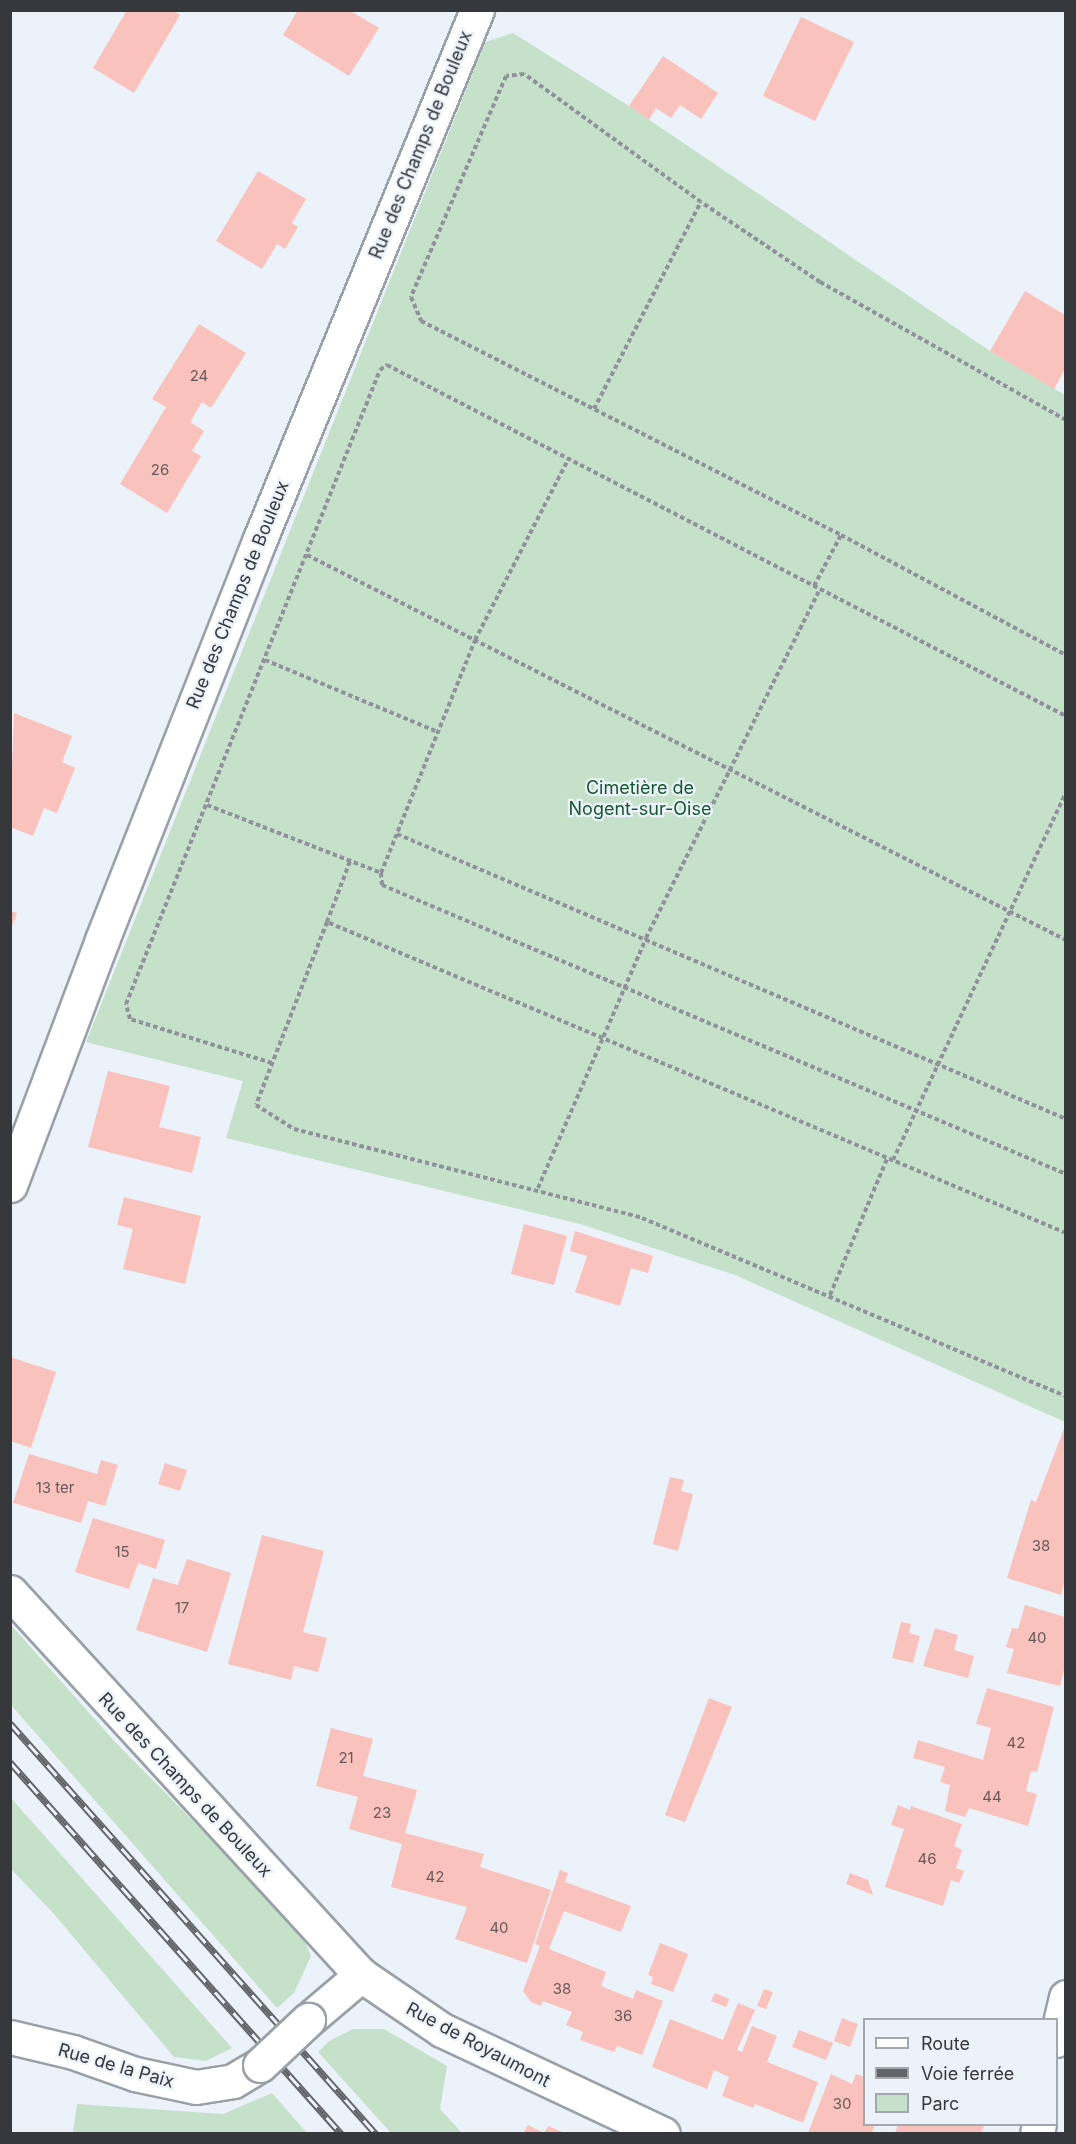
<!DOCTYPE html>
<meta charset="utf-8">
<style>
body{margin:0}
#map{position:relative;width:1076px;height:2144px;overflow:hidden;background:#ecf2fa;font-family:Inter,sans-serif}
div>[style]{position:absolute}
[style*='--x']{left:calc(var(--x)*1px);top:calc(var(--y)*1px);width:calc(var(--w)*1px);rotate:calc(var(--a)*1deg)}
.green>*{inset:0;background:#c5e1ca}
.building>*{inset:0;background:#fac2bc}
.path>*{height:4px;margin-top:-2px;transform-origin:0;background:repeating-linear-gradient(90deg,#8f9399 0 4.5px,transparent 0 7.5px)}
.roads{filter:drop-shadow(2px 0 #9aa0a7) drop-shadow(-2px 0 #9aa0a7) drop-shadow(0 2px #9aa0a7) drop-shadow(0 -2px #9aa0a7)}
.street>*{height:33px;margin:-16.5px;padding:0 16.5px;transform-origin:16.5px;border-radius:16.5px;background:#fff}
.rail>*{height:7px;margin-top:-3.5px;transform-origin:0;background:repeating-linear-gradient(90deg,#ecf2fa 0 14px,#616468 0 28px);box-sizing:border-box;border-block:2px solid #616468}
.bridges{filter:drop-shadow(2px 0 #9aa0a7) drop-shadow(-2px 0 #9aa0a7) drop-shadow(0 2px #9aa0a7) drop-shadow(0 -2px #9aa0a7)}
.street-bridge>*{height:33px;margin:-16.5px;padding:0 16.5px;transform-origin:16.5px;border-radius:16.5px;background:#fff}
span{translate:-50% -50%;white-space:nowrap;text-align:center;line-height:1.15;-webkit-text-stroke:4.5px #ecf2fa;paint-order:stroke}
.number-label{font-size:15px;color:#675a5b}
.number-label span{-webkit-text-stroke-width:0}
.street-label{font-size:18px;color:#36383b}
.park-label{font-size:18px;color:#16582e}
.frame{position:absolute;inset:0;border:12px solid #36383b;pointer-events:none}
.legend{position:absolute;left:863px;top:2018px;width:195px;height:108px;box-sizing:border-box;background:#ecf2fa;border:2px solid #a3a8ae;margin:0;padding:8px 10px;list-style:none;font-size:18px;color:#36383b}
.legend li{display:flex;align-items:center;gap:12px;height:30px}
.legend b{width:30px;border:2px solid #a3a8ae}
</style>
<div id="map">
<div class="green">
<i style="clip-path:polygon(513px 33px,629px 106px,990px 351px,1065px 395px,1065px 1422px,735px 1275px,580px 1224px,226px 1138px,243px 1081px,86px 1042px,485px 42px)"></i>
<i style="clip-path:polygon(10px 1624px,117px 1744px,299px 1928px,311px 1956px,294px 1993px,277px 2008px,11px 1705px)"></i>
<i style="clip-path:polygon(11px 1798px,232px 2048px,206px 2061px,174px 2057px,54px 1914px,11px 1869px)"></i>
<i style="clip-path:polygon(353px 2029px,384px 2029px,447px 2066px,440px 2109px,462px 2133px,391px 2133px,318px 2052px,329px 2041px)"></i>
<i style="clip-path:polygon(272px 2093px,307px 2133px,73px 2133px,77px 2104px,223px 2114px)"></i>
</div>
<div class="building">
<i style="clip-path:polygon(127px 10px,173px 10px,180px 15px,134px 93px,93px 68px)"></i>
<i style="clip-path:polygon(298px 10px,349px 10px,379px 28px,349px 76px,283px 35px)"></i>
<i style="clip-path:polygon(801px 17px,854px 42px,815px 121px,763px 96px)"></i>
<i style="clip-path:polygon(663px 56px,718px 93px,701px 119px,680px 105px,671px 118px,656px 108px,649px 120px,629px 106px)"></i>
<i style="clip-path:polygon(258px 171px,306px 199px,292px 223px,298px 227px,285px 249px,277px 244px,262px 269px,216px 241px)"></i>
<i style="clip-path:polygon(1025px 291px,1065px 315px,1065px 369px,1054px 389px,990px 351px)"></i>
<i style="clip-path:polygon(199px 324px,246px 353px,211px 408px,202px 402px,190px 422px,204px 431px,192px 451px,201px 456px,167px 513px,120px 484px,166px 407px,152px 399px)"></i>
<i style="clip-path:polygon(14px 713px,72px 736px,62px 762px,75px 768px,57px 813px,44px 808px,33px 836px,10px 827px)"></i>
<i style="clip-path:polygon(10px 911px,17px 913px,11px 929px,10px 929px)"></i>
<i style="clip-path:polygon(108px 1071px,170px 1086px,159px 1127px,201px 1137px,192px 1173px,88px 1147px)"></i>
<i style="clip-path:polygon(124px 1197px,201px 1216px,185px 1284px,123px 1269px,133px 1229px,117px 1225px)"></i>
<i style="clip-path:polygon(524px 1224px,567px 1236px,554px 1285px,511px 1274px)"></i>
<i style="clip-path:polygon(575px 1231px,653px 1256px,648px 1273px,631px 1268px,620px 1306px,575px 1292px,587px 1256px,570px 1251px)"></i>
<i style="clip-path:polygon(10px 1357px,56px 1372px,31px 1448px,10px 1441px)"></i>
<i style="clip-path:polygon(1065px 1426px,1065px 1580px,1061px 1595px,1007px 1578px,1031px 1500px,1036px 1502px)"></i>
<i style="clip-path:polygon(29px 1454px,97px 1474px,101px 1460px,118px 1465px,105px 1506px,88px 1501px,81px 1523px,13px 1503px)"></i>
<i style="clip-path:polygon(165px 1463px,187px 1470px,180px 1491px,158px 1484px)"></i>
<i style="clip-path:polygon(670px 1477px,684px 1480px,681px 1491px,693px 1494px,678px 1551px,653px 1544px)"></i>
<i style="clip-path:polygon(93px 1518px,165px 1540px,156px 1569px,138px 1563px,129px 1589px,75px 1572px)"></i>
<i style="clip-path:polygon(262px 1535px,324px 1551px,303px 1632px,327px 1638px,318px 1672px,294px 1666px,291px 1680px,228px 1664px)"></i>
<i style="clip-path:polygon(187px 1559px,231px 1573px,207px 1652px,136px 1630px,153px 1578px,178px 1585px)"></i>
<i style="clip-path:polygon(1025px 1605px,1065px 1617px,1065px 1666px,1060px 1686px,1007px 1673px,1014px 1649px,1006px 1647px,1012px 1628px,1018px 1629px)"></i>
<i style="clip-path:polygon(901px 1622px,911px 1624px,909px 1633px,920px 1636px,913px 1663px,892px 1658px)"></i>
<i style="clip-path:polygon(935px 1628px,958px 1635px,954px 1650px,974px 1656px,968px 1678px,923px 1666px)"></i>
<i style="clip-path:polygon(987px 1688px,1054px 1707px,1037px 1772px,1031px 1771px,1026px 1791px,1037px 1794px,1028px 1826px,969px 1808px,965px 1817px,945px 1811px,950px 1785px,940px 1782px,945px 1767px,913px 1758px,918px 1740px,983px 1760px,991px 1728px,976px 1724px)"></i>
<i style="clip-path:polygon(709px 1698px,732px 1707px,685px 1822px,665px 1815px)"></i>
<i style="clip-path:polygon(331px 1728px,373px 1739px,363px 1776px,417px 1790px,405px 1833px,484px 1854px,480px 1867px,551px 1890px,527px 1963px,455px 1939px,467px 1907px,391px 1887px,402px 1844px,349px 1829px,358px 1797px,316px 1786px)"></i>
<i style="clip-path:polygon(898px 1805px,910px 1810px,911px 1806px,962px 1824px,954px 1846px,962px 1850px,956px 1868px,964px 1871px,959px 1883px,951px 1880px,943px 1906px,885px 1887px,904px 1829px,891px 1825px)"></i>
<i style="clip-path:polygon(560px 1870px,568px 1873px,565px 1882px,631px 1906px,621px 1932px,564px 1911px,549px 1949px,606px 1972px,601px 1986px,633px 1999px,636px 1990px,663px 2001px,642px 2055px,617px 2046px,614px 2052px,580px 2040px,583px 2032px,566px 2025px,572px 2012px,543px 2001px,541px 2006px,531px 2002px,523px 1991px,540px 1946px,535px 1944px)"></i>
<i style="clip-path:polygon(850px 1873px,868px 1880px,873px 1895px,846px 1884px)"></i>
<i style="clip-path:polygon(660px 1943px,688px 1954px,673px 1992px,651px 1984px,653px 1977px,648px 1975px)"></i>
<i style="clip-path:polygon(764px 1989px,773px 1992px,766px 2009px,757px 2006px)"></i>
<i style="clip-path:polygon(715px 1993px,729px 1999px,726px 2007px,711px 2001px)"></i>
<i style="clip-path:polygon(738px 2003px,755px 2010px,737px 2050px,742px 2052px,752px 2026px,777px 2036px,767px 2062px,818px 2082px,803px 2123px,755px 2104px,753px 2108px,722px 2096px,729px 2077px,714px 2070px,707px 2089px,652px 2067px,670px 2019px,723px 2040px)"></i>
<i style="clip-path:polygon(842px 2018px,858px 2024px,850px 2047px,834px 2041px)"></i>
<i style="clip-path:polygon(799px 2030px,833px 2043px,826px 2060px,792px 2047px)"></i>
<i style="clip-path:polygon(831px 2074px,852px 2084px,856px 2074px,864px 2077px,864px 2124px,875px 2124px,872px 2133px,808px 2133px)"></i>
<i style="clip-path:polygon(898px 2124px,985px 2124px,981px 2133px,895px 2133px)"></i>
<i style="clip-path:polygon(528px 2125px,544px 2133px,548px 2126px,565px 2133px,523px 2133px)"></i>
</div>
<div class="path">
<i style="--x:594;--y:409;--w:233;--a:-62.7"></i>
<i style="--x:1066;--y:420;--w:282;--a:-150.7"></i>
<i style="--x:820;--y:282;--w:143;--a:-146.1"></i>
<i style="--x:701;--y:202;--w:218;--a:-144.1"></i>
<i style="--x:524;--y:74;--w:18;--a:174"></i>
<i style="--x:506;--y:76;--w:241;--a:113.3"></i>
<i style="--x:411;--y:297;--w:26;--a:67"></i>
<i style="--x:421;--y:321;--w:471;--a:27"></i>
<i style="--x:841;--y:535;--w:255;--a:28.1"></i>
<i style="--x:307;--y:555;--w:851;--a:26.9"></i>
<i style="--x:814;--y:586;--w:58;--a:-62.1"></i>
<i style="--x:265;--y:660;--w:187;--a:22.6"></i>
<i style="--x:207;--y:805;--w:187;--a:21.3"></i>
<i style="--x:381;--y:873;--w:251;--a:-68"></i>
<i style="--x:475;--y:640;--w:203;--a:-62.7"></i>
<i style="--x:397;--y:834;--w:727;--a:23.07"></i>
<i style="--x:381;--y:873;--w:12;--a:85"></i>
<i style="--x:382;--y:885;--w:743;--a:22.9"></i>
<i style="--x:327;--y:922;--w:65;--a:-69.3"></i>
<i style="--x:272;--y:1063;--w:149;--a:-162.8"></i>
<i style="--x:130;--y:1019;--w:16;--a:-105"></i>
<i style="--x:126;--y:1004;--w:683;--a:-68.17"></i>
<i style="--x:380;--y:370;--w:9;--a:-36"></i>
<i style="--x:387;--y:365;--w:764;--a:27.34"></i>
<i style="--x:893;--y:1160;--w:406;--a:-64.8"></i>
<i style="--x:538;--y:1188;--w:272;--a:-66.6"></i>
<i style="--x:646;--y:938;--w:390;--a:-63.5"></i>
<i style="--x:1066;--y:1233;--w:802;--a:-157.18"></i>
<i style="--x:327;--y:922;--w:196;--a:111.2"></i>
<i style="--x:256;--y:1105;--w:45;--a:32.3"></i>
<i style="--x:294;--y:1129;--w:359;--a:14.3"></i>
<i style="--x:642;--y:1218;--w:460;--a:22.8"></i>
<i style="--x:830;--y:1295;--w:147;--a:-67.3"></i>
</div>
<div class="roads">
<div class="street">
<i style="--x:10;--y:1185;--w:262;--a:-69.4"></i>
<i style="--x:102;--y:940;--w:431;--a:-68.5"></i>
<i style="--x:260;--y:539;--w:572;--a:-67.7"></i>
<i style="--x:10;--y:1592;--w:520;--a:47.5"></i>
<i style="--x:308;--y:2020;--w:70;--a:-40.3"></i>
<i style="--x:361;--y:1975;--w:98;--a:34.2"></i>
<i style="--x:442;--y:2030;--w:244;--a:25.2"></i>
<i style="--x:10;--y:2037;--w:65;--a:13.4"></i>
<i style="--x:73;--y:2052;--w:66;--a:19.5"></i>
<i style="--x:135;--y:2074;--w:62;--a:12"></i>
<i style="--x:196;--y:2087;--w:37;--a:-9"></i>
<i style="--x:233;--y:2081;--w:31;--a:-31"></i>
<i style="--x:1056;--y:2040;--w:44;--a:-76.9"></i>
<i style="--x:1037;--y:2134;--w:10;--a:-79"></i>
</div>
</div>
<div class="rail">
<i style="--x:10;--y:1723;--w:550;--a:48.31"></i>
<i style="--x:10;--y:1762;--w:499;--a:48.3"></i>
</div>
<div class="bridges">
<div class="street-bridge">
<i style="--x:260;--y:2065;--w:66;--a:-43.2"></i>
</div>
</div>
<div class="number-label">
<span style="left:199px;top:376px">24</span>
<span style="left:160px;top:470px">26</span>
<span style="left:55px;top:1488px">13 ter</span>
<span style="left:1041px;top:1546px">38</span>
<span style="left:122px;top:1552px">15</span>
<span style="left:182px;top:1608px">17</span>
<span style="left:1037px;top:1638px">40</span>
<span style="left:1016px;top:1743px">42</span>
<span style="left:346px;top:1758px">21</span>
<span style="left:992px;top:1797px">44</span>
<span style="left:382px;top:1813px">23</span>
<span style="left:927px;top:1859px">46</span>
<span style="left:435px;top:1877px">42</span>
<span style="left:499px;top:1928px">40</span>
<span style="left:562px;top:1989px">38</span>
<span style="left:623px;top:2016px">36</span>
<span style="left:842px;top:2104px">30</span>
</div>
<div class="street-label">
<span style="left:421px;top:145px;rotate:-68deg">Rue des Champs de Bouleux</span>
<span style="left:238px;top:595px;rotate:-68deg">Rue des Champs de Bouleux</span>
<span style="left:185px;top:1785px;rotate:47deg">Rue des Champs de Bouleux</span>
<span style="left:478px;top:2045px;rotate:28deg">Rue de Royaumont</span>
<span style="left:116px;top:2066px;rotate:16deg">Rue de la Paix</span>
</div>
<div class="park-label">
<span style="left:640px;top:799px">Cimetière de<br>Nogent-sur-Oise</span>
</div>
<div class="frame"></div>
<ul class="legend">
<li><b style="height:8px;background:#fff"></b>Route</li>
<li><b style="height:8px;background:#616468"></b>Voie ferrée</li>
<li><b style="height:16px;background:#c5e1ca"></b>Parc</li>
</ul>
</div>
